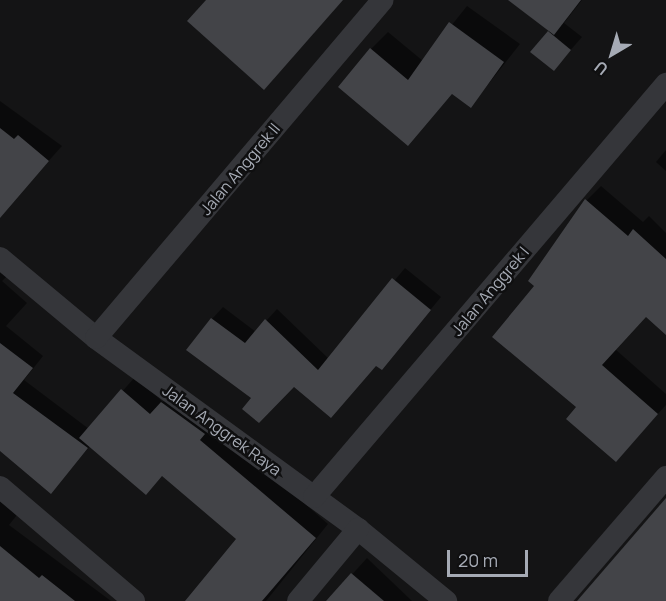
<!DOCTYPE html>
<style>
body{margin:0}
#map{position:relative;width:666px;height:601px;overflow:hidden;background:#141415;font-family:Manrope,sans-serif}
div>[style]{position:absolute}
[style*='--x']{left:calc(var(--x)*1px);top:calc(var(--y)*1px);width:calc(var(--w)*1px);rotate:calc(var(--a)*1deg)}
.shadow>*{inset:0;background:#0007}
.building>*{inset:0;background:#434448}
.street>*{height:22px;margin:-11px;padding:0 11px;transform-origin:11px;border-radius:11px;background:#35363a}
span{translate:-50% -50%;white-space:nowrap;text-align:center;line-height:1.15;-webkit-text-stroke:5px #0f0f10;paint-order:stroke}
.street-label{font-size:16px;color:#a6abb5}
.north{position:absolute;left:582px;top:24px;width:60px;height:60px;-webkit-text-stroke:4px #0f0f10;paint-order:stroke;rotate:218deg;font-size:16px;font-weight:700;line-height:24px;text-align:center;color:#a6abb5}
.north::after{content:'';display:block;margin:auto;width:21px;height:27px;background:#a6abb5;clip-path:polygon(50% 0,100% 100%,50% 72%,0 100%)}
.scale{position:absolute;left:447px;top:550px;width:81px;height:27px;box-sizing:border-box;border:3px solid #a6abb5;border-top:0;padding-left:8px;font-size:18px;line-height:21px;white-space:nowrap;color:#a6abb5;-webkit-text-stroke:4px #0f0f10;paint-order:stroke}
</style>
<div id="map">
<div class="shadow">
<i style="clip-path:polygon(511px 0,582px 0,564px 23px,582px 37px,554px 69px,532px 52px,550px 30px)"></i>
<i style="clip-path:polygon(467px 6px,520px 44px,471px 106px,453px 93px,408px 144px,371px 49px,388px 32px,423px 61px)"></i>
<i style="clip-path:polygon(0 101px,62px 146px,10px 204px,0 196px)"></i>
<i style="clip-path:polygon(666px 150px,666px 171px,656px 162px)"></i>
<i style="clip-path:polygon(601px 186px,643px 222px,649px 216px,666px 233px,666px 333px,646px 315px,615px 349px,666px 394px,666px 405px,616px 460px,579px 407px,536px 286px,587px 200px)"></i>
<i style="clip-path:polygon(0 264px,11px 272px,2px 281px,27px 303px,6px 326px,43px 356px,24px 380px,89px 429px,135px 377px,163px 402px,175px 390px,328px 524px,266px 601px,187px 601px,238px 539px,163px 475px,90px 446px,51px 492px,0 449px)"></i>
<i style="clip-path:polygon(405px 268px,441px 297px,382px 368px,377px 364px,253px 398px,212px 319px,223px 307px,256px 332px,277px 309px,329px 359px)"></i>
<i style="clip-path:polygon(0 501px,17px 515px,9px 525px,111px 601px,0 601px)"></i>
<i style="clip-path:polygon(367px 558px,412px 601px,328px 601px)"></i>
</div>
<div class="building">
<i style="clip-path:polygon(206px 0,343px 0,264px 90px,187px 21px)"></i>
<i style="clip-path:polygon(508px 0,581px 0,554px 35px)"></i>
<i style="clip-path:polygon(449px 22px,504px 62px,471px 108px,452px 94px,408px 146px,338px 87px,370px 48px,408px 80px)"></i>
<i style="clip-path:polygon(548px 31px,571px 50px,554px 71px,530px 52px)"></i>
<i style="clip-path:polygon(0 128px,14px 139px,18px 135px,49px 161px,0 218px)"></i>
<i style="clip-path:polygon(585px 199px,628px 236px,633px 229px,666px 259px,666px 335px,646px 317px,602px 365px,658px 414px,616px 462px,566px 419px,576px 407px,492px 337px,534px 286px,528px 281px)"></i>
<i style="clip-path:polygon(392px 278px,431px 310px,382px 370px,376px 366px,331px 418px,294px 387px,259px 423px,242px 409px,251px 398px,186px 350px,211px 318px,245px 343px,265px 319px,318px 370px)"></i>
<i style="clip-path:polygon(0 343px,33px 368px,13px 393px,88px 448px,51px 494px,0 451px)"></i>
<i style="clip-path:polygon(121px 389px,150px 414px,161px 402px,205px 434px,200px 440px,316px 538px,262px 601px,185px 601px,236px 539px,162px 476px,146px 495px,79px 438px)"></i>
<i style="clip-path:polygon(666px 498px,666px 601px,577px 601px)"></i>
<i style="clip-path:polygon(0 546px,39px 578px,42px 575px,75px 601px,0 601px)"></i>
<i style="clip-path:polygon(351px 573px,384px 601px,326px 601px)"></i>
</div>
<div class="street">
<i style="--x:0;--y:258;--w:125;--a:39.8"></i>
<i style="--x:96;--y:338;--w:324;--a:36.1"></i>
<i style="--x:358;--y:529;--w:114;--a:39.3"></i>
<i style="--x:96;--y:338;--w:443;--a:-49.7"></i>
<i style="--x:0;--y:487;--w:176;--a:40.4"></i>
<i style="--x:314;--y:497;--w:543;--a:-49.56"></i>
<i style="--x:298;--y:601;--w:94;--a:-50.2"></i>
<i style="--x:559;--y:601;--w:164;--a:-49.2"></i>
</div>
<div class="street-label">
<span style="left:240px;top:169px;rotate:-50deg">Jalan Anggrek II</span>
<span style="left:490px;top:291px;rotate:-50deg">Jalan Anggrek I</span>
<span style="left:222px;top:430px;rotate:36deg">Jalan Anggrek Raya</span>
</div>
<div class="north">U</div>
<div class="scale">20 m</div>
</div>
